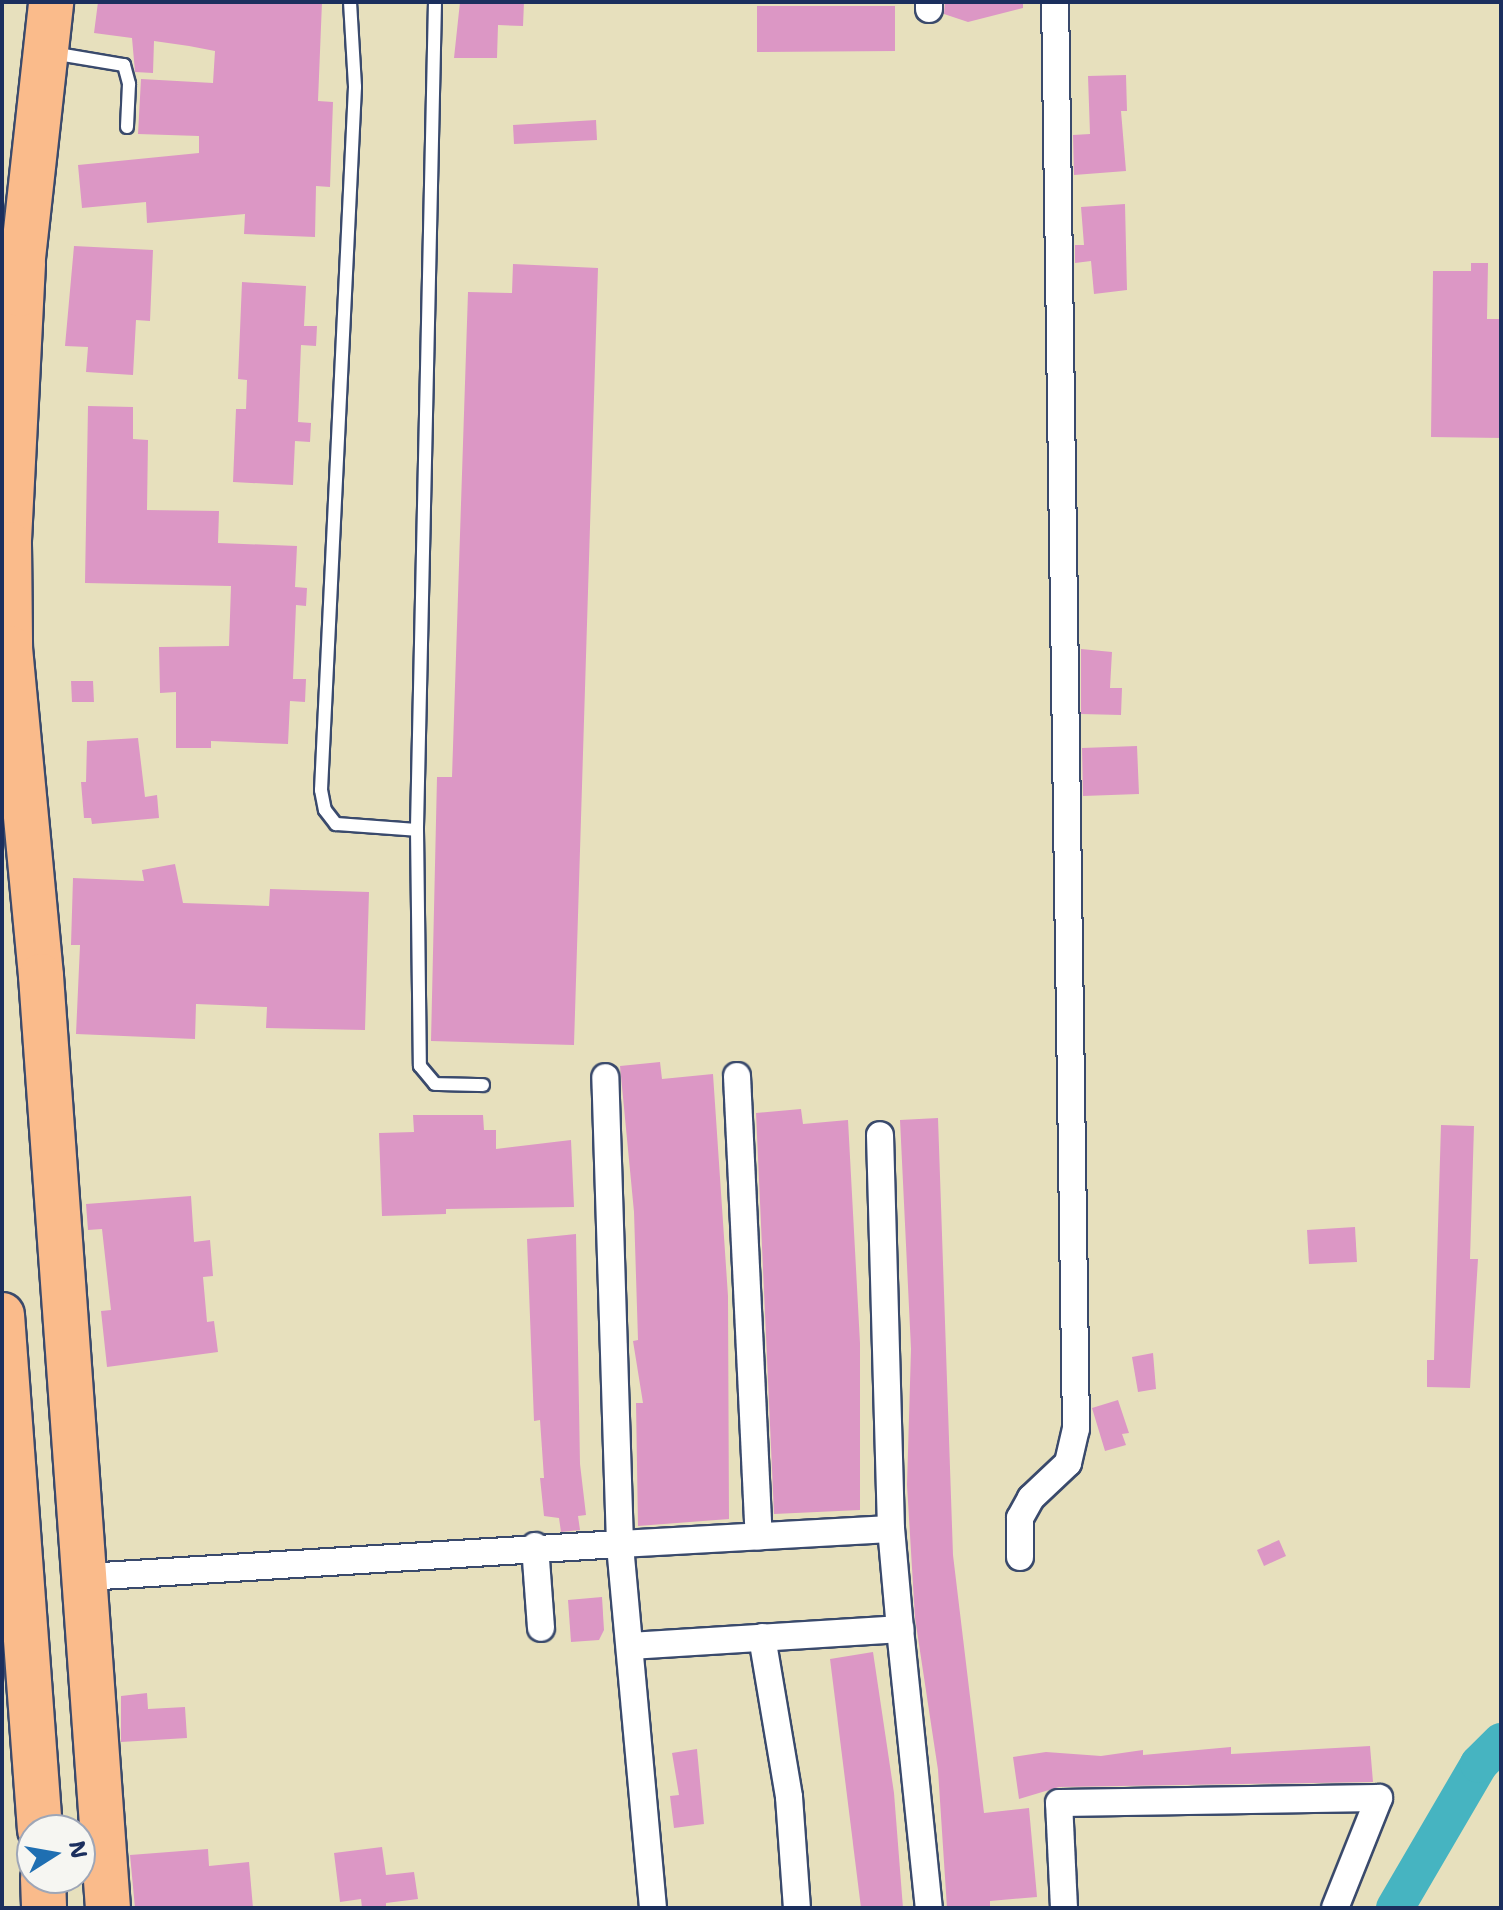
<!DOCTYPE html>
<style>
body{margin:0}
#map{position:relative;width:1503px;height:1910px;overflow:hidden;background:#e7e0bd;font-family:"Shantell Sans",sans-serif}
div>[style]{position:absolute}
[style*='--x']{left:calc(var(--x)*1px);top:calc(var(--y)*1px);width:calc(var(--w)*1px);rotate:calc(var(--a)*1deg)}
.river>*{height:38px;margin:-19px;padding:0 19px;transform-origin:19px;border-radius:19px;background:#46b4c1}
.building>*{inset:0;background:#dc97c5}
.roads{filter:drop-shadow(2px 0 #3a4a6c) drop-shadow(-2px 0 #3a4a6c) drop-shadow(0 2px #3a4a6c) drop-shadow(0 -2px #3a4a6c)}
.service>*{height:12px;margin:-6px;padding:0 6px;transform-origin:6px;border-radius:6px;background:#fff}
.minor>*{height:26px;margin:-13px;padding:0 13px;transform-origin:13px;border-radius:13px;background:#fff}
.trunk>*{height:44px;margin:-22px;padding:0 22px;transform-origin:22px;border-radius:22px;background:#fabb8b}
span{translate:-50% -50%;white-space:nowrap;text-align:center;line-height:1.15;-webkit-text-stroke:6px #f6f6f2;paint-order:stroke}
.frame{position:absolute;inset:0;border:4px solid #1b2f5e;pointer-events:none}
.north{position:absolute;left:16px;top:1814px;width:80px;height:80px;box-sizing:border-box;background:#f6f6f2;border:2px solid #9ea6b7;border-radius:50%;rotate:79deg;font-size:22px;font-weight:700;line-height:32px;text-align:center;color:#1b2f5e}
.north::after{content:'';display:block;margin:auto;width:28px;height:36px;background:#1f6fb2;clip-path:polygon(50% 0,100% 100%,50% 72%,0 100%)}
</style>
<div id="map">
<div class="river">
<i style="--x:1395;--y:1908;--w:167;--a:-59.7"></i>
<i style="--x:1479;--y:1764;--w:31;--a:-45"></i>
</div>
<div class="building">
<i style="clip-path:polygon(98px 2px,322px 2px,318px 101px,333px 102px,330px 187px,316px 186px,315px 237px,244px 234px,245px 214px,147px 223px,146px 202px,82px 208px,78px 165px,199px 153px,199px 136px,138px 134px,141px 79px,213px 83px,215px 51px,189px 46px,154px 41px,153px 73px,135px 72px,132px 38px,94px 33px)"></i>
<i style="clip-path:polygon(460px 2px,524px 2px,523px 26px,498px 25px,497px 58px,454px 58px)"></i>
<i style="clip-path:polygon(945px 2px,1023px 2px,1023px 8px,968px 22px,944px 14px)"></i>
<i style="clip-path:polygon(757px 6px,895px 6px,895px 51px,757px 52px)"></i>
<i style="clip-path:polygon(1126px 75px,1127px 111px,1121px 111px,1126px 171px,1074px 175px,1073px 135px,1090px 134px,1088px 76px)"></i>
<i style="clip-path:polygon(596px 120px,597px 140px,514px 144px,513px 125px)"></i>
<i style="clip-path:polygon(1125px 204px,1127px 290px,1094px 294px,1091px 261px,1075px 263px,1075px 245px,1084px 245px,1081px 207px)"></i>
<i style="clip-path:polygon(74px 246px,153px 250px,150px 321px,136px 320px,133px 375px,86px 372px,88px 347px,65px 346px)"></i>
<i style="clip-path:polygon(1471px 263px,1488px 263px,1487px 319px,1501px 319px,1501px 438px,1431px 437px,1433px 271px,1471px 271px)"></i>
<i style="clip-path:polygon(513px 264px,598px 268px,574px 1045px,431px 1041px,437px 777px,452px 777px,468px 292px,512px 293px)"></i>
<i style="clip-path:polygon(242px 282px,306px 286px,304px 326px,317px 326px,316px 346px,301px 345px,298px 422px,311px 423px,310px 442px,295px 441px,293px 485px,233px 482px,236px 409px,246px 409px,247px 380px,238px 379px)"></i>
<i style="clip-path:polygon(88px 406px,133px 407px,133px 439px,148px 440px,147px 510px,219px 511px,218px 543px,297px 546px,295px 587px,307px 588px,306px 606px,296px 605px,293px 679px,306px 679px,305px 702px,290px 701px,288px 744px,211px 741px,211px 748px,176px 748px,176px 692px,160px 693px,159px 647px,229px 646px,231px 586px,85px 583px)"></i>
<i style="clip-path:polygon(1081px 649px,1112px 652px,1110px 688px,1122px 688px,1121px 715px,1081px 714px)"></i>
<i style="clip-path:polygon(71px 681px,93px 681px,94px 702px,72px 702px)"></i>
<i style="clip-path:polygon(138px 738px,145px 797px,157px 795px,159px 818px,92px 824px,91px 818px,84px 818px,81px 782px,86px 782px,87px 741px)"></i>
<i style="clip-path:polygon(1137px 746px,1139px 794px,1083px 796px,1082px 748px)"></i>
<i style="clip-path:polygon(175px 864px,183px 903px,269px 906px,270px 889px,369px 892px,365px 1030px,266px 1028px,267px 1007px,196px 1004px,195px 1039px,76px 1034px,80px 945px,71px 945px,73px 878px,144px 881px,142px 870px)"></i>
<i style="clip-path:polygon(660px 1062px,662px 1079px,713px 1074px,728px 1296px,729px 1519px,638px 1526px,636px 1403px,643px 1403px,633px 1341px,638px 1340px,634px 1212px,620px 1066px)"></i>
<i style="clip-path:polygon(801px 1109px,803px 1124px,848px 1120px,860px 1343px,860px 1510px,774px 1514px,756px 1113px)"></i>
<i style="clip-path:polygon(413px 1115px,483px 1115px,484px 1130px,496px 1130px,496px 1149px,571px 1140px,574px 1207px,446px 1209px,446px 1214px,382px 1216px,379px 1133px,414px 1132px)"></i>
<i style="clip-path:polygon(938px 1118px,953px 1555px,984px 1813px,1029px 1808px,1037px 1897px,990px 1901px,990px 1908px,947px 1908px,938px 1770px,915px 1618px,907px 1485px,911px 1349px,900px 1120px)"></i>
<i style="clip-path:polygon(1441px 1125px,1474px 1126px,1470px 1259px,1478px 1259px,1470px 1388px,1427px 1387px,1427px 1360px,1434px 1360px)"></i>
<i style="clip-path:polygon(191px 1196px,194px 1242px,210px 1240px,213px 1276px,203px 1277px,207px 1322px,214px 1321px,218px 1352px,107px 1367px,101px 1311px,111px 1310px,102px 1229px,88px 1230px,86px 1204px)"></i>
<i style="clip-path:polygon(1355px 1227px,1357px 1262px,1309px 1264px,1307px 1230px)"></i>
<i style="clip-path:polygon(576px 1234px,580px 1464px,586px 1515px,578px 1516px,580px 1530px,561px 1532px,559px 1518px,544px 1516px,540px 1478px,544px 1478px,540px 1420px,534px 1421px,527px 1239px)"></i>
<i style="clip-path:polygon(1153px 1353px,1156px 1389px,1138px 1392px,1132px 1357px)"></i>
<i style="clip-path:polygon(1118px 1400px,1129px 1433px,1122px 1434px,1126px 1445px,1105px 1451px,1092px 1408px)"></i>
<i style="clip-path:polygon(1279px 1540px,1286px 1556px,1264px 1566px,1257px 1550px)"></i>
<i style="clip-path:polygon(602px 1597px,604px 1630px,599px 1640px,571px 1642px,568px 1600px)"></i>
<i style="clip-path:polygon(873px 1652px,894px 1793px,903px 1908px,861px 1908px,830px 1659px)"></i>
<i style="clip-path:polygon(147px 1693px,148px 1709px,185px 1707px,187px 1738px,121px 1742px,121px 1696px)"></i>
<i style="clip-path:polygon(1370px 1746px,1373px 1782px,1059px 1787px,1019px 1799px,1013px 1757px,1046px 1752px,1101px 1756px,1143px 1750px,1143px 1755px,1231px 1747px,1231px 1754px)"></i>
<i style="clip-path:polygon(697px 1749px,704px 1824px,674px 1828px,670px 1796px,679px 1795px,672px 1753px)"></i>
<i style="clip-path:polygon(382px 1847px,386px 1875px,414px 1872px,418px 1899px,386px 1903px,386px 1908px,362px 1908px,361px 1899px,340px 1902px,334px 1853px)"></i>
<i style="clip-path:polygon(208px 1849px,209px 1866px,249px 1862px,253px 1908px,135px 1908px,130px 1855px)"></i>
</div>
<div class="roads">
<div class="service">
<i style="--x:350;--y:2;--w:85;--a:86.6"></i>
<i style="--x:355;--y:87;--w:704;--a:92.77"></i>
<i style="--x:321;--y:790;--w:20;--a:79"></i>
<i style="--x:325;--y:810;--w:18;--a:52"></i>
<i style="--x:336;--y:824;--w:81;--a:4.2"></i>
<i style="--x:435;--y:2;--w:828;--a:91.25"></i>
<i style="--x:417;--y:830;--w:236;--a:89.3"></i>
<i style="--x:420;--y:1066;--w:23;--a:50"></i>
<i style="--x:435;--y:1084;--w:48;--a:1.2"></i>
<i style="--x:52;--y:53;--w:73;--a:9.5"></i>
<i style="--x:124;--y:65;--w:20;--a:75"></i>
<i style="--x:129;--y:84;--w:43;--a:92.7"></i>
</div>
<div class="minor">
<i style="--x:929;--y:2;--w:7;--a:90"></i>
<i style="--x:737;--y:1076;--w:461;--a:87.3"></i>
<i style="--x:535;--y:1546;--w:82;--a:85.8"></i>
<i style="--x:1020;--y:1557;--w:39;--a:-90"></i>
<i style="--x:1020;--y:1518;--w:23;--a:-61"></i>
<i style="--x:1031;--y:1498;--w:51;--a:-43.4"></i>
<i style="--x:1068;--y:1463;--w:35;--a:-77"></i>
<i style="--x:1076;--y:1429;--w:1427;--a:-90.84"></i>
<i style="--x:86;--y:1577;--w:535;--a:-3.54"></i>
<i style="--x:620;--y:1544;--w:467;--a:-91.8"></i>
<i style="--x:900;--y:1629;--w:281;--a:84.1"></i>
<i style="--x:762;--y:1637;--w:162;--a:80.4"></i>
<i style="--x:789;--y:1797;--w:111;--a:85.9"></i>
<i style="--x:631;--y:1646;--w:270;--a:-3.6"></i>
<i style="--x:900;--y:1629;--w:100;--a:-95.1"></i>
<i style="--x:891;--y:1529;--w:394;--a:-91.6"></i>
<i style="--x:653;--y:1908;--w:365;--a:-95.2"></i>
<i style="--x:620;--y:1544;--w:271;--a:-3.2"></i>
<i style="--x:1064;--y:1908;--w:105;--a:-92.7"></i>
<i style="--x:1059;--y:1803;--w:320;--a:-0.9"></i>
<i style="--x:1379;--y:1798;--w:118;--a:111.8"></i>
</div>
<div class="trunk">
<i style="--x:23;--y:264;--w:280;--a:92.9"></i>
<i style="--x:9;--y:544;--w:104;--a:89.4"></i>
<i style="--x:10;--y:648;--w:329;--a:84.6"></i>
<i style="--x:41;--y:976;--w:934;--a:85.89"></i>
<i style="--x:19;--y:294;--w:294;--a:-83.7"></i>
<i style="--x:2;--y:1315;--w:516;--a:85.78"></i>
<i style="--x:43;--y:1878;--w:30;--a:88"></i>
</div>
</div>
<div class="frame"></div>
<div class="north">N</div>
</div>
